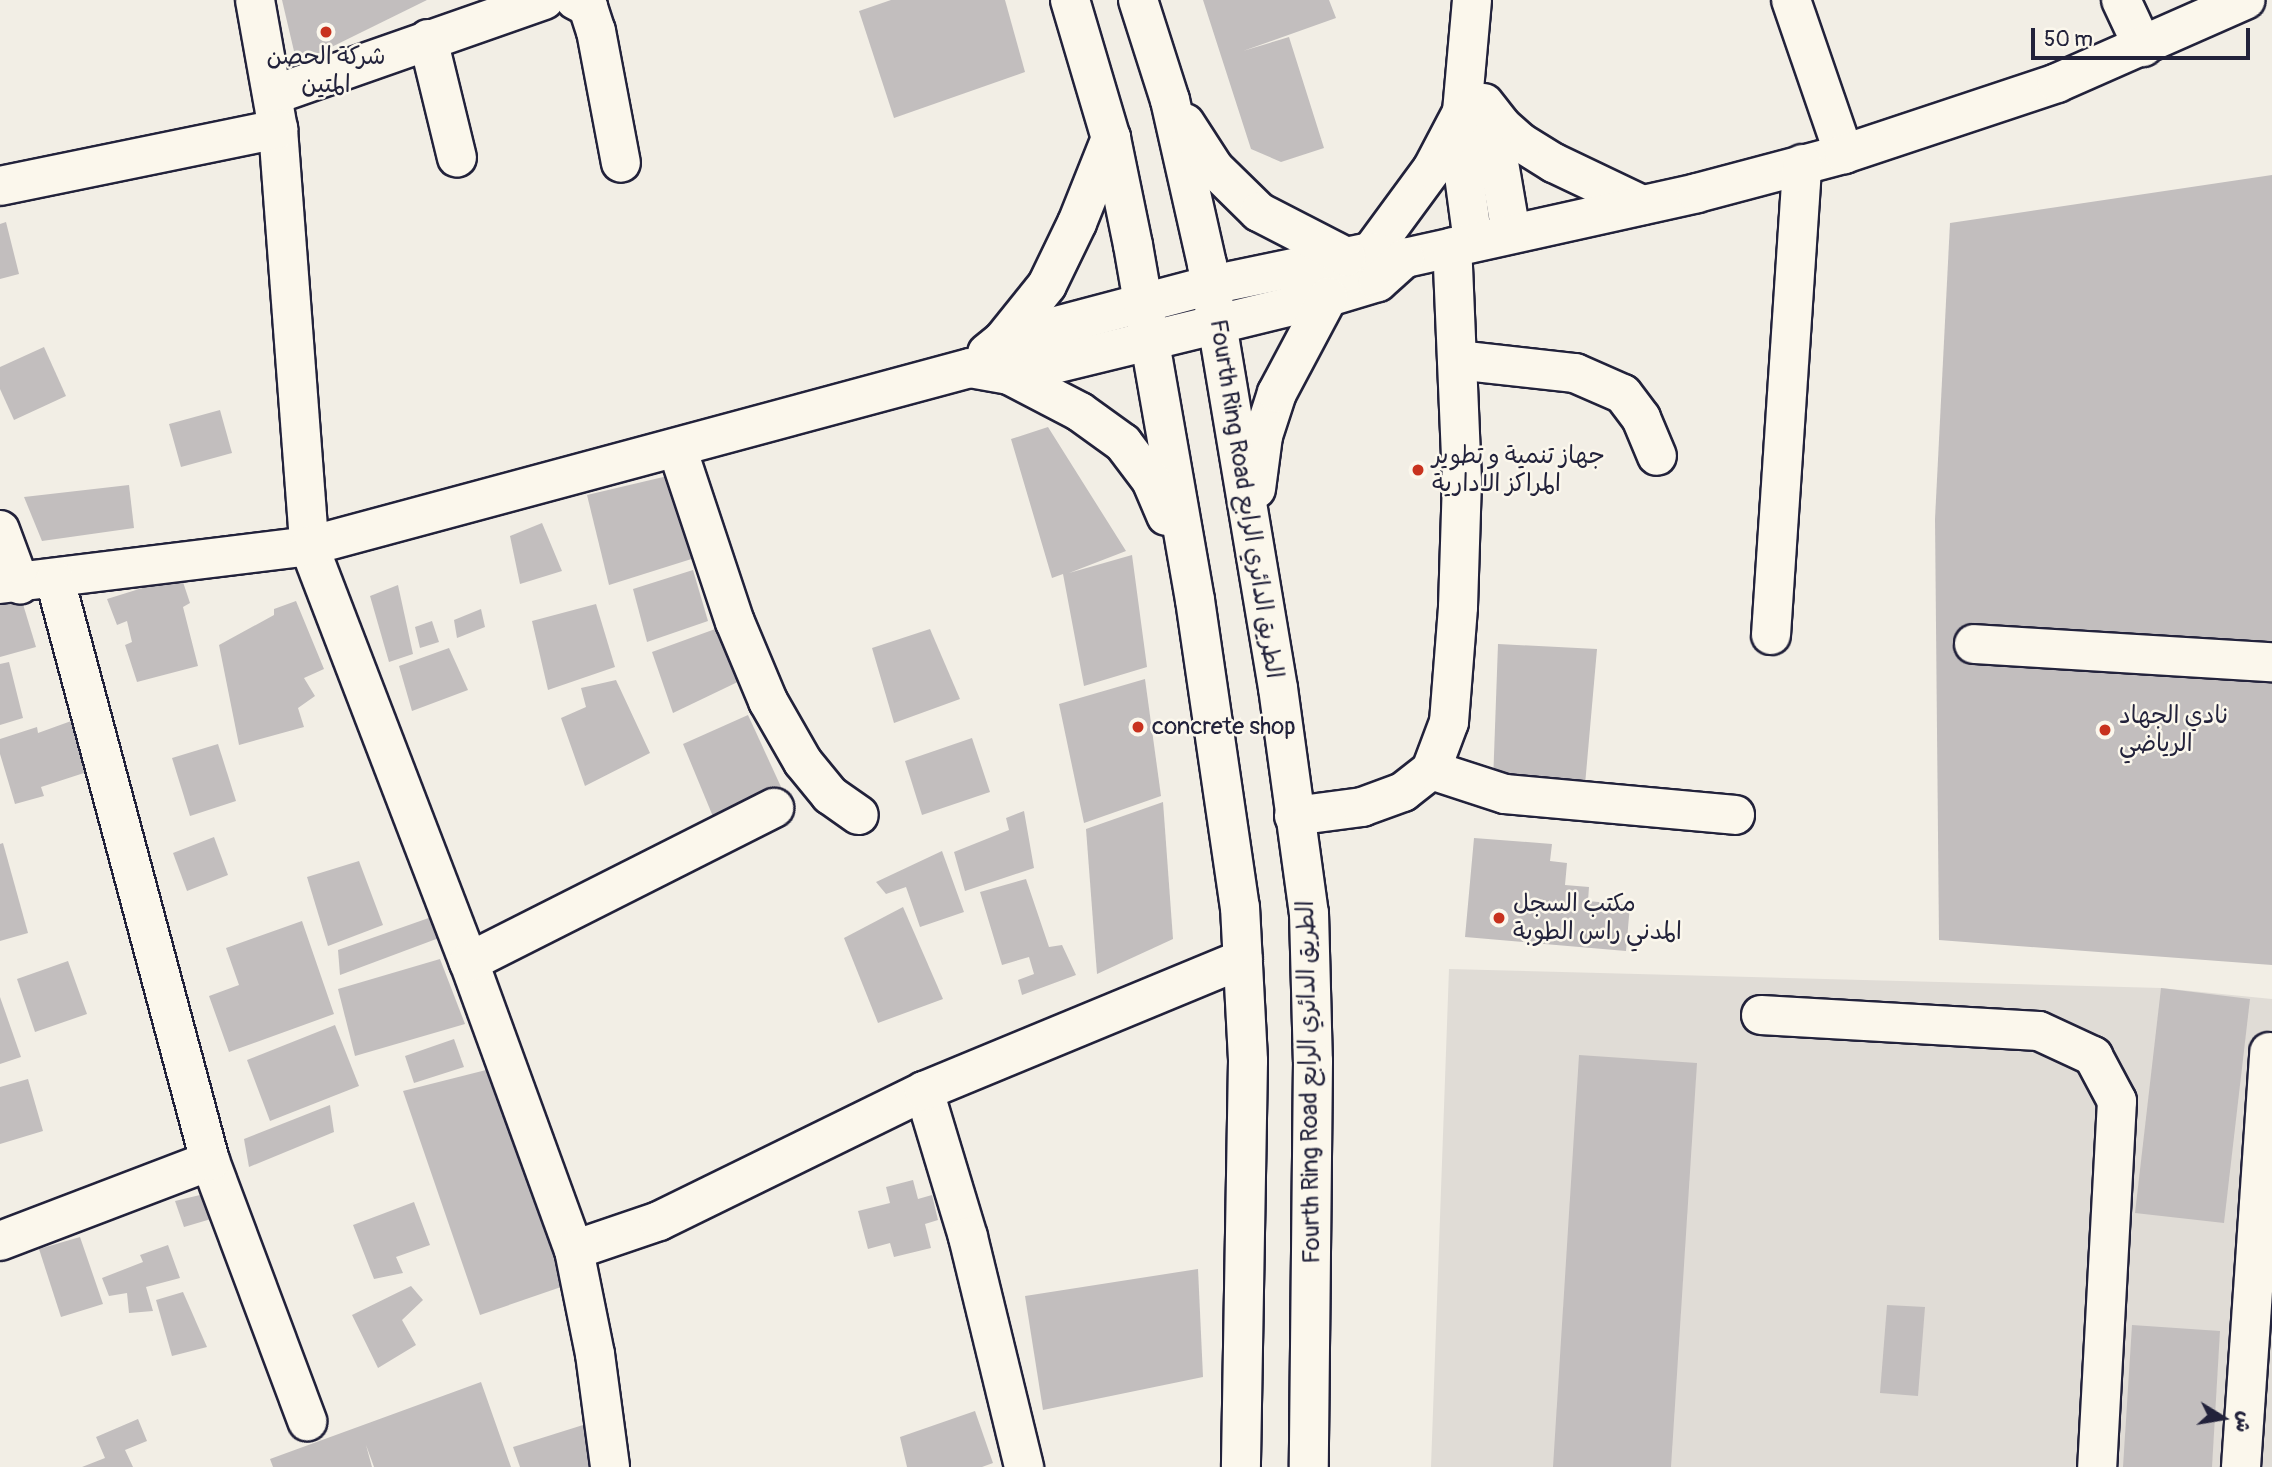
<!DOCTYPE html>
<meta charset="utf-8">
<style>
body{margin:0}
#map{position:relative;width:2272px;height:1467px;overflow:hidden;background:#f2eee5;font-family:Pangolin,"Playpen Sans Arabic",sans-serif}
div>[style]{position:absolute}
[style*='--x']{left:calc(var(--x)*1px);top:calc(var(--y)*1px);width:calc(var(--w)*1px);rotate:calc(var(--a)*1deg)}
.built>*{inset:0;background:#e0dcd6}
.building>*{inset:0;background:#c2bebe}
.roads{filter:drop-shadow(2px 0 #22223b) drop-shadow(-2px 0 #22223b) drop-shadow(0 2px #22223b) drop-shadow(0 -2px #22223b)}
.minor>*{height:38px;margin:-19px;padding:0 19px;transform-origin:19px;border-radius:19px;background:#fbf7ec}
.major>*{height:38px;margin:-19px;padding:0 19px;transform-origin:19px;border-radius:19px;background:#fbf7ec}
.dots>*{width:19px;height:19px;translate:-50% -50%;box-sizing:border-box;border:4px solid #fbf7ec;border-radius:50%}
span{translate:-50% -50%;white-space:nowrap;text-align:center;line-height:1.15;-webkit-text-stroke:5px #fbf7ec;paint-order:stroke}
.poi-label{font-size:24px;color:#22223b}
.left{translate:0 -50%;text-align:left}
.street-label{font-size:24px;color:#22223b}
.north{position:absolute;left:2188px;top:1383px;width:70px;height:70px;-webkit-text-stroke:5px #fbf7ec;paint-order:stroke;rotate:101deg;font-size:19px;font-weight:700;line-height:28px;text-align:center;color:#22223b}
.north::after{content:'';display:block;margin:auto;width:24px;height:32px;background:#22223b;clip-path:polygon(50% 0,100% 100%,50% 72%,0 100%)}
.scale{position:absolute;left:2031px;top:28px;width:219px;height:32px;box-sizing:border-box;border:4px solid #22223b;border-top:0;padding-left:9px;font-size:21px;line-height:24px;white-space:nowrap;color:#22223b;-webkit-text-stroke:5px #fbf7ec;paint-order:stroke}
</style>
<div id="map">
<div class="built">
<i style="clip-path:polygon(1449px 969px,2161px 988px,2272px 999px,2272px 1467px,1431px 1467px)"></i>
</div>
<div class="building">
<i style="clip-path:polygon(282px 0,427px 0,297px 64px)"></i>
<i style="clip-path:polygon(891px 0,1005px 0,1025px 72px,894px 118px,859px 11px)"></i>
<i style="clip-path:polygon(1203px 0,1329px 0,1336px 18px,1243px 51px,1289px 37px,1324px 148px,1281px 162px,1251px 149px)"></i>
<i style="clip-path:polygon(2272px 175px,2272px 965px,1939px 940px,1935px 519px,1950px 223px)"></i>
<i style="clip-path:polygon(6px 222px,19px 274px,0 279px,0 224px)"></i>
<i style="clip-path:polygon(44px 347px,66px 396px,14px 420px,0 389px,0 367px)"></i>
<i style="clip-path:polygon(220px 410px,232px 453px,181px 467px,169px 424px)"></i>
<i style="clip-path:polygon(1048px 427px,1126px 551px,1069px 573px,1132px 555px,1147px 667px,1084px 686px,1063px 574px,1052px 578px,1011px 439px)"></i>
<i style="clip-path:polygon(676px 474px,701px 556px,609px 585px,587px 495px)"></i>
<i style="clip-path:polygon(129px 485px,134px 528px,42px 541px,24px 497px)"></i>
<i style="clip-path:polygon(542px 523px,562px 571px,520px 584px,510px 536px)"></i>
<i style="clip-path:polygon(693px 570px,708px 621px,647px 642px,633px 589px)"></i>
<i style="clip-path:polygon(181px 576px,190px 603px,183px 607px,198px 666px,137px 682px,125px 645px,132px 642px,127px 621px,117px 625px,107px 599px)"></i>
<i style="clip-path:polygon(398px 585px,413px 654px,389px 662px,370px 596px)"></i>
<i style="clip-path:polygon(19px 591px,36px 647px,0 657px,0 593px)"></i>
<i style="clip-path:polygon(296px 601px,324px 669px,304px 678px,315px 696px,298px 708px,304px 727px,239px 745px,219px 645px,274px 615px,274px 609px)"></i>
<i style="clip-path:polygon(596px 604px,615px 667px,548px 690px,532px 621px)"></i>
<i style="clip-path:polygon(481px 609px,485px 627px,457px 638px,454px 620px)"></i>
<i style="clip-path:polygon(432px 621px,439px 642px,420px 648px,415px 627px)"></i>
<i style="clip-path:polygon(718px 628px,746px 678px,673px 713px,652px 652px)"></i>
<i style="clip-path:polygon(930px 629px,960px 699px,894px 723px,872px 648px)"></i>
<i style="clip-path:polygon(1498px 644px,1597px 649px,1585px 785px,1493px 783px)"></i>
<i style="clip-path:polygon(449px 648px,468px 690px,412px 711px,399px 666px)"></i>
<i style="clip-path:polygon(9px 662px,23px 718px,0 725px,0 664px)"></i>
<i style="clip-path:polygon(1145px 679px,1161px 796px,1084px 823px,1059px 704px)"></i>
<i style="clip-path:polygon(616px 680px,650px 753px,585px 786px,561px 718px,586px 707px,581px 688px)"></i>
<i style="clip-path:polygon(748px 715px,782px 789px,714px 819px,683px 744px)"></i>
<i style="clip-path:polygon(74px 720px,87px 772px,41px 787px,44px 796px,15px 804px,0 754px,0 739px,37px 727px,38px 733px)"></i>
<i style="clip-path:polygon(972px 738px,990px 792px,922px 815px,905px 761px)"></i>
<i style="clip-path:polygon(218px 744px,236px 801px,190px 816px,172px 758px)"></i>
<i style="clip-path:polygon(1163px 802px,1173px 939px,1097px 974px,1086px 829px)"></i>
<i style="clip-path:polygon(1024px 811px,1034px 868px,965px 891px,954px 852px,1009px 830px,1006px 818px)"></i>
<i style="clip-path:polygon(214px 837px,228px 875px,187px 891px,173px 853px)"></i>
<i style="clip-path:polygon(1474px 838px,1552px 844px,1550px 861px,1567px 863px,1565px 885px,1589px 887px,1588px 901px,1630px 905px,1626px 951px,1465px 937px)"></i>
<i style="clip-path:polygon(3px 843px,28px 933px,0 941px,0 844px)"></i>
<i style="clip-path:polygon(942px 851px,964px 912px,920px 927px,906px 887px,886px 894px,876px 882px)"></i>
<i style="clip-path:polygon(359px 861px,383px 925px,328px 946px,307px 877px)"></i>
<i style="clip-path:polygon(1026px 879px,1049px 947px,1062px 945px,1076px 975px,1022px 995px,1018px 980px,1034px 974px,1029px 957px,1002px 965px,980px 892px)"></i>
<i style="clip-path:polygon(903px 907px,943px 999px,878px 1023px,844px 938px)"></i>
<i style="clip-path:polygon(440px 914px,447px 935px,340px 975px,338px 950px)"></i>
<i style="clip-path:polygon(302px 921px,334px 1014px,229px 1052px,209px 996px,239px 985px,226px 948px)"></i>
<i style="clip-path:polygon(440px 959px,465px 1024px,355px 1056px,338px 989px)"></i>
<i style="clip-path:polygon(68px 961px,87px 1014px,35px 1032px,17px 979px)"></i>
<i style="clip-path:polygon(2161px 988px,2250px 999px,2224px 1223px,2135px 1213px)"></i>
<i style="clip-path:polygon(0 997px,21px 1057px,0 1064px)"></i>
<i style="clip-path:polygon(335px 1025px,359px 1086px,270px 1121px,247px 1060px)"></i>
<i style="clip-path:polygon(454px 1039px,464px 1067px,414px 1083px,405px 1056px)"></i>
<i style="clip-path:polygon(1579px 1055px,1697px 1063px,1671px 1467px,1553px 1467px)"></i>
<i style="clip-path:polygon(494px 1068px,530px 1157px,564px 1286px,480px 1315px,403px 1091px)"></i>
<i style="clip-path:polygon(28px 1079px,43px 1131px,0 1144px,0 1087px)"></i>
<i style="clip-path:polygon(330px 1105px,334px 1132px,249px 1167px,244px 1139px)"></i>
<i style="clip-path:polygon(913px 1180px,918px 1199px,932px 1195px,938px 1220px,925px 1224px,931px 1248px,894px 1257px,890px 1243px,868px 1249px,858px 1211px,890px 1203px,886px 1187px)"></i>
<i style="clip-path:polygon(200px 1195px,211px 1219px,184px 1227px,175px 1201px)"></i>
<i style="clip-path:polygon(414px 1202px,430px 1245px,396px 1257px,403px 1273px,374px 1279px,353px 1225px)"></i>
<i style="clip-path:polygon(80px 1237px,103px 1304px,61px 1317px,39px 1249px)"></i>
<i style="clip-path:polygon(168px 1245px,180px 1278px,146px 1287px,153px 1311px,129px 1313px,127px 1293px,109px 1296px,102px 1278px,143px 1262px,140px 1255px)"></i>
<i style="clip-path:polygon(1198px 1269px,1203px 1377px,1043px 1410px,1025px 1296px)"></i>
<i style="clip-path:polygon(411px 1286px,423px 1300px,402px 1320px,416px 1345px,378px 1368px,352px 1315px)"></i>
<i style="clip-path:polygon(183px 1292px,207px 1347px,172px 1356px,156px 1300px)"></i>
<i style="clip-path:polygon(1887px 1305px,1925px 1307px,1918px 1396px,1880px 1393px)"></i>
<i style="clip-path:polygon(2132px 1325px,2220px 1331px,2212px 1467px,2123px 1467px)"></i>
<i style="clip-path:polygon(481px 1382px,511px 1467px,374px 1467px,366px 1445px,372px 1467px,273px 1467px,270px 1459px)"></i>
<i style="clip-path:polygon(975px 1411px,993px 1463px,982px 1467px,907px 1467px,900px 1437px)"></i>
<i style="clip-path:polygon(138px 1419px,147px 1441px,125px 1450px,133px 1467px,82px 1467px,105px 1458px,96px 1437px)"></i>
<i style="clip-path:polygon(599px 1420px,601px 1467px,520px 1467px,513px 1447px)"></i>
</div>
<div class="roads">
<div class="minor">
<i style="--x:255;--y:0;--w:131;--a:79.9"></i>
<i style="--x:278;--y:129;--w:418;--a:85.7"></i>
<i style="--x:309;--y:546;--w:446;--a:69"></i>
<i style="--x:469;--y:962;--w:307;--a:70"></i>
<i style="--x:574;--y:1250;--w:106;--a:78.6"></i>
<i style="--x:595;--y:1354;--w:114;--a:82.4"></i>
<i style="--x:575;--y:0;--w:15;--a:28"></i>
<i style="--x:588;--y:7;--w:25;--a:72"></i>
<i style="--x:596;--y:31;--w:134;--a:79.3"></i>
<i style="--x:1472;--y:0;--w:112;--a:95.1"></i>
<i style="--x:1462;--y:112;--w:56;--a:89"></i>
<i style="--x:1463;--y:168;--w:75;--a:82.3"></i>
<i style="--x:1791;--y:0;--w:163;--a:71"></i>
<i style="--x:2121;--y:0;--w:52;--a:64.9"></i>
<i style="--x:428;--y:39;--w:122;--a:76.3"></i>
<i style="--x:273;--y:95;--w:287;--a:-19.3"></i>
<i style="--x:1484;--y:103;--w:28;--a:52"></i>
<i style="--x:1501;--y:125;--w:25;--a:42"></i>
<i style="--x:1520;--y:142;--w:40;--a:32"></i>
<i style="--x:1554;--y:163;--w:98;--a:25.5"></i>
<i style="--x:1486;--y:109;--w:49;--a:76"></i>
<i style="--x:1498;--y:157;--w:77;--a:80.3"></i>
<i style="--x:0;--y:186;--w:284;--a:-11.6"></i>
<i style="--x:1371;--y:252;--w:103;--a:-53.7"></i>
<i style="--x:1432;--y:169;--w:62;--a:-62.2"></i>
<i style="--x:987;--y:353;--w:21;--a:-39"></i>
<i style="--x:1003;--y:340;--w:215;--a:-14.8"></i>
<i style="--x:1211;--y:285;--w:163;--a:-11.7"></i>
<i style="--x:1371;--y:252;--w:35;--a:10"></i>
<i style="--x:1405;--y:258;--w:299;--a:-12.5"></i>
<i style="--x:1697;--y:193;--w:152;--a:-14.9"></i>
<i style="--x:1844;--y:154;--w:225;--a:-18.4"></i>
<i style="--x:2057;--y:83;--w:206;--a:-23.8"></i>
<i style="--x:1457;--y:360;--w:119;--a:6.3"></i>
<i style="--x:1575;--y:373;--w:52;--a:23.6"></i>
<i style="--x:1623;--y:394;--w:30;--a:53"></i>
<i style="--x:1641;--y:418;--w:41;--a:67.2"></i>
<i style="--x:677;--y:448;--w:183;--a:71.6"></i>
<i style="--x:735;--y:622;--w:86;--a:67.3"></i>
<i style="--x:768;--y:701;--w:70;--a:60.2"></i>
<i style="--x:803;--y:762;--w:43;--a:50.7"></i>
<i style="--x:830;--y:795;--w:35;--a:35"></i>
<i style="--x:0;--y:530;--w:58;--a:69.7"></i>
<i style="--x:0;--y:584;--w:311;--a:-7"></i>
<i style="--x:309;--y:546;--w:685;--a:-15.07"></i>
<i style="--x:970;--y:368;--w:40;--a:10"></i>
<i style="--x:1009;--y:375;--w:328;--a:-13.7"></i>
<i style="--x:1328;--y:297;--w:52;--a:-16.7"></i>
<i style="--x:1378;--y:282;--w:36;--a:-42"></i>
<i style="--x:1771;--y:635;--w:472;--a:-86.2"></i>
<i style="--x:1974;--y:644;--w:299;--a:3.5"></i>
<i style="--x:1431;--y:770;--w:78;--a:18"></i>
<i style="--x:1505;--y:794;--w:231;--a:5.2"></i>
<i style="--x:1294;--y:816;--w:69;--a:-7.5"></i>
<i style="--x:1362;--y:807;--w:44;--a:-20.1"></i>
<i style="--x:1403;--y:792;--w:36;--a:-38"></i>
<i style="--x:1431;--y:770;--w:51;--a:-69.4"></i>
<i style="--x:1449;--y:722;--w:115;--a:-85.5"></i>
<i style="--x:1458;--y:607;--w:126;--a:-88.2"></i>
<i style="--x:1462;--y:481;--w:234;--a:-92.4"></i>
<i style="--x:469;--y:962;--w:342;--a:-26.8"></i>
<i style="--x:1761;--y:1015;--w:278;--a:3.3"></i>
<i style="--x:2039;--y:1031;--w:60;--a:24.8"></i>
<i style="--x:2093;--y:1056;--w:51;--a:61.9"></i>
<i style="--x:2117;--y:1101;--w:367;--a:93.1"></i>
<i style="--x:924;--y:1091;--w:152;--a:73.2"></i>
<i style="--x:968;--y:1237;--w:237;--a:76.3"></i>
<i style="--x:210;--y:1161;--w:278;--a:69.5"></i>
<i style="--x:0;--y:1241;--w:225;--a:-20.9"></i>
<i style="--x:210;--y:1161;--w:601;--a:-104.94"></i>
<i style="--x:574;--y:1250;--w:90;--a:-18.8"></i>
<i style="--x:659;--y:1221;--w:295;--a:-26.1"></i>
<i style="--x:924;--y:1091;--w:345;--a:-22.5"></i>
<i style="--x:2241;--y:1467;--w:416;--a:-86.1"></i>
</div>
<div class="major">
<i style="--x:1070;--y:0;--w:144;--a:73.5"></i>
<i style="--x:1111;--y:138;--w:109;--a:78.4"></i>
<i style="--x:1133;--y:245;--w:360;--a:80.1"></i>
<i style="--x:1195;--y:600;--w:310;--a:81.7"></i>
<i style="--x:1240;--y:907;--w:154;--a:87"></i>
<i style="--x:1248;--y:1061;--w:406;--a:91"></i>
<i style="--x:1138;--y:0;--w:105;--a:72.3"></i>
<i style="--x:1170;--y:100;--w:168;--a:77.3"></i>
<i style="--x:1207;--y:264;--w:430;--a:80.5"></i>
<i style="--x:1278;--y:688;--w:227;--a:82.2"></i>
<i style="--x:1309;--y:913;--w:148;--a:88.5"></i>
<i style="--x:1313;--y:1061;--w:406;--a:90.6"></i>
<i style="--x:1185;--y:123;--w:54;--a:57.2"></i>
<i style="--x:1214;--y:168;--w:63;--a:44.4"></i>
<i style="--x:1259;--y:212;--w:98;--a:27.3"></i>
<i style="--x:1003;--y:340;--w:70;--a:-51.3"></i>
<i style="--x:1047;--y:285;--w:69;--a:-64.2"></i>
<i style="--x:1077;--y:223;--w:92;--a:-68.2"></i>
<i style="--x:1009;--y:375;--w:80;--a:27.5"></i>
<i style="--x:1080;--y:412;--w:53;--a:35.8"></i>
<i style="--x:1123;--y:443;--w:46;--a:52.9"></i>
<i style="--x:1151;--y:480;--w:39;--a:67"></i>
<i style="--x:1256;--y:489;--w:53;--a:-82.5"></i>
<i style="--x:1263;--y:436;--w:45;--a:-72"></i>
<i style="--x:1277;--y:393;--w:109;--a:-62"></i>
</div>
</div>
<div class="dots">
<i style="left:326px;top:32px;background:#c8321e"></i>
<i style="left:1418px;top:470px;background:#c8321e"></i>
<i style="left:1138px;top:727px;background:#c8321e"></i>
<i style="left:2105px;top:730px;background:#c8321e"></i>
<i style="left:1499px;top:918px;background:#c8321e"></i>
</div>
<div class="poi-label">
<span style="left:326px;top:71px">شركة الحصن<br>المتين</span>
<span class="left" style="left:1432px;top:470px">جهاز تنمية و تطوير<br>المراكز الادارية</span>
<span class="left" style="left:2119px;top:730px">نادي الجهاد<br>الرياضي</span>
<span class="left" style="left:1152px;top:727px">concrete shop</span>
<span class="left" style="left:1513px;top:918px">مكتب السجل<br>المدني راس الطوبة</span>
</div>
<div class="street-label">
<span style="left:1246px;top:499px;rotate:81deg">Fourth Ring Road الطريق الدائري الرابع</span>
<span style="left:1309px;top:1082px;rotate:-91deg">Fourth Ring Road الطريق الدائري الرابع</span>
</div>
<div class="north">ش</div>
<div class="scale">50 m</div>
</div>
